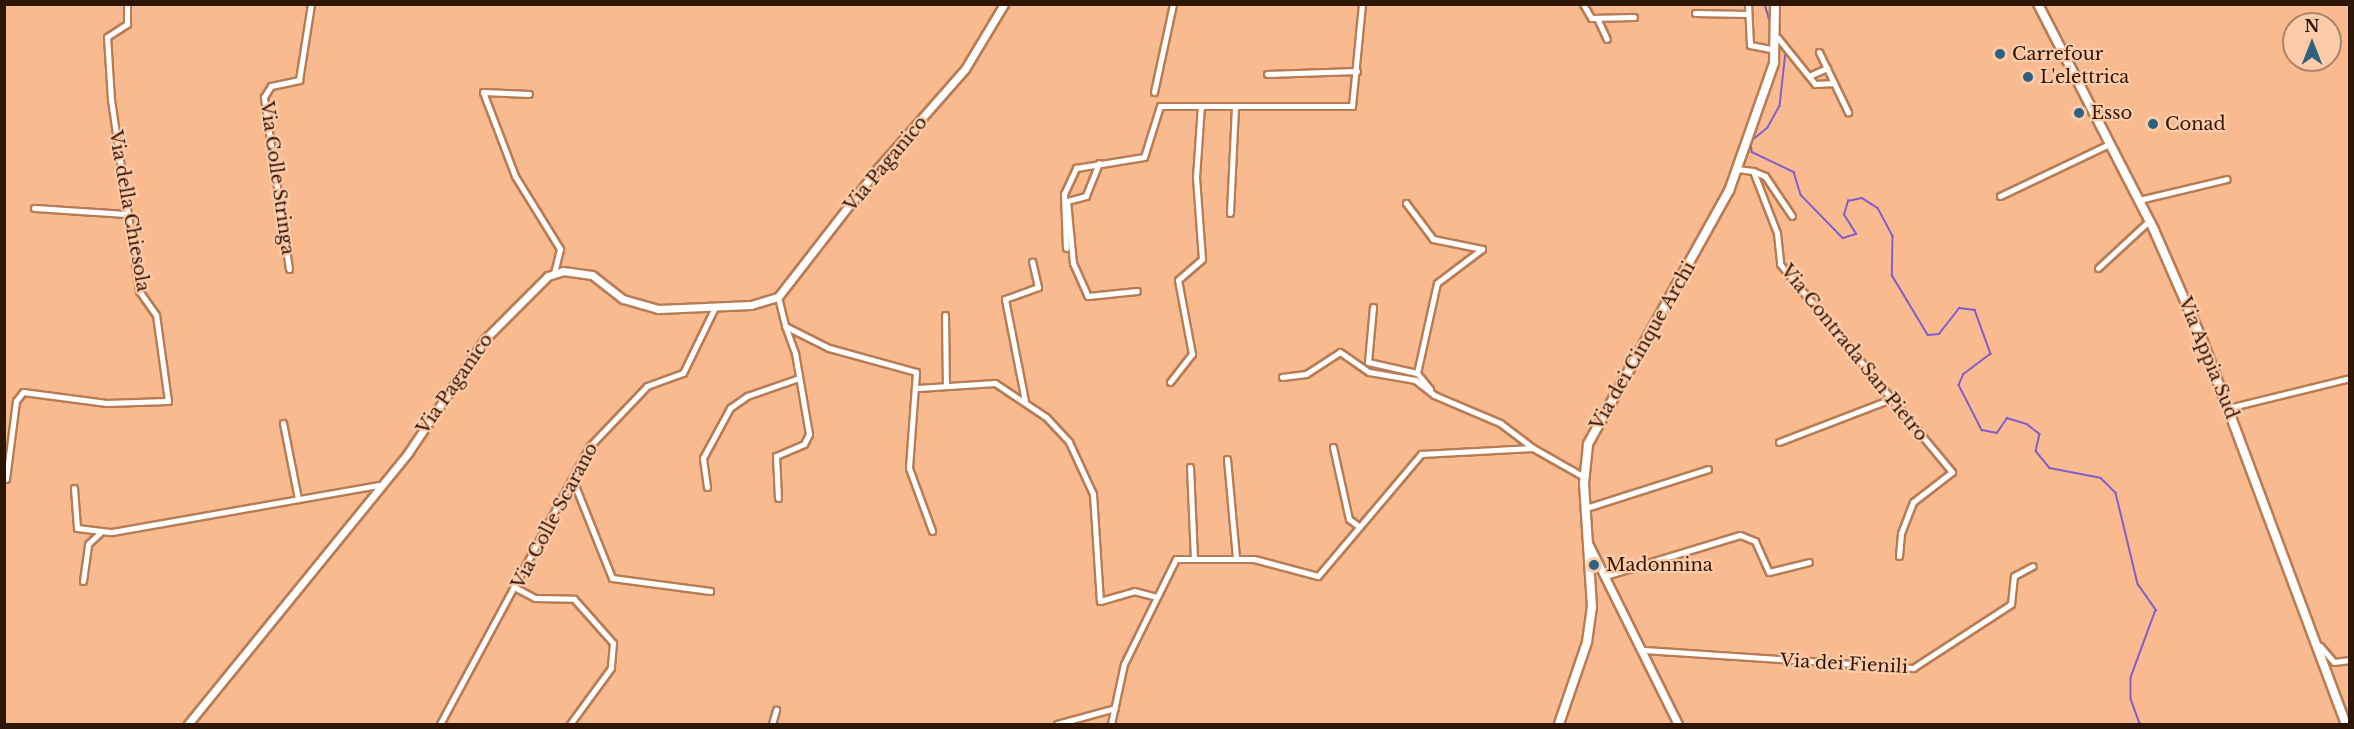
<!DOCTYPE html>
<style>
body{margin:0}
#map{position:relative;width:2354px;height:729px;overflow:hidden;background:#f9ba90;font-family:"Libre Baskerville",serif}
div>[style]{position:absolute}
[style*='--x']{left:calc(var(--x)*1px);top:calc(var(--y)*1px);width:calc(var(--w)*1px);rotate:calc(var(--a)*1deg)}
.stream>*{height:1.5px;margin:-0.75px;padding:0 0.75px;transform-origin:0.75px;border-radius:0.75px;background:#805fcb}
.roads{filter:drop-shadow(2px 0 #b77c54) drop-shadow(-2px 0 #b77c54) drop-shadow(0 2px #b77c54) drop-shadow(0 -2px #b77c54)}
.minor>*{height:5px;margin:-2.5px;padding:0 2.5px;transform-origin:2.5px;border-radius:2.5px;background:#fff}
.tertiary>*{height:7px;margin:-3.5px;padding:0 3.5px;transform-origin:3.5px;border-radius:3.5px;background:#fff}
.secondary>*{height:8px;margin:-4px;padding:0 4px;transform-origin:4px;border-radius:4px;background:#fff}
.primary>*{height:8px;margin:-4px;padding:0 4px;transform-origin:4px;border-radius:4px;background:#fff}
.dots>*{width:16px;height:16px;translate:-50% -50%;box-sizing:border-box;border:3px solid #fecba9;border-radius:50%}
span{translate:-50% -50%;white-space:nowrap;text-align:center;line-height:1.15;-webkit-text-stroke:4.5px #fecba9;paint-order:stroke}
.poi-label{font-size:18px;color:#2d1606}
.left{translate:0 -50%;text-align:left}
.street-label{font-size:18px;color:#2d1606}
.frame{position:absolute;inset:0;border:6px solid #2d1606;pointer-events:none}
.north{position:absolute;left:2282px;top:12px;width:60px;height:60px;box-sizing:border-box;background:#fecba9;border:2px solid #aa8368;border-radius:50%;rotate:0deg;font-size:16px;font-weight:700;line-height:24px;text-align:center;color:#2d1606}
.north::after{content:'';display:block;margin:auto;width:21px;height:27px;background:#2d617d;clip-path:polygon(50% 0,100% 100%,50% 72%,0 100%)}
</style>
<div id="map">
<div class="stream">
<i style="--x:1765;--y:4;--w:19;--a:74"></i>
<i style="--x:1786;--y:52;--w:54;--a:96.3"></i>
<i style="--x:1780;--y:106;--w:25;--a:119"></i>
<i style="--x:1768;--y:128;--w:22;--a:141"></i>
<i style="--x:1751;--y:142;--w:10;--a:84"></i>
<i style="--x:1752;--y:152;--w:47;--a:25.5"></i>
<i style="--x:1794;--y:172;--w:24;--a:73"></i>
<i style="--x:1801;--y:195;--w:60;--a:45.7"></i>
<i style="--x:1843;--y:238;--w:14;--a:-17"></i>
<i style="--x:1856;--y:234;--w:22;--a:-122"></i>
<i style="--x:1844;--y:215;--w:15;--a:-74"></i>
<i style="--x:1848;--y:201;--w:14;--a:-12"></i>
<i style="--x:1862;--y:198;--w:19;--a:32"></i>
<i style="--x:1878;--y:208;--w:32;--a:62"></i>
<i style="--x:1893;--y:236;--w:39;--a:91"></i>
<i style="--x:1892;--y:275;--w:70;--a:59"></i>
<i style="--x:1928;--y:335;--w:11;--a:-5"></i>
<i style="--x:1939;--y:334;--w:33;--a:-52"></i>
<i style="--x:1959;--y:308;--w:16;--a:7"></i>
<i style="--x:1975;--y:310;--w:47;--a:70"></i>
<i style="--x:1991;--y:354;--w:34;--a:143"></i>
<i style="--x:1964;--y:374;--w:12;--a:114"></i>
<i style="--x:1959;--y:385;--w:51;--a:62.9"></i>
<i style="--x:1982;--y:430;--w:15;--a:11"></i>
<i style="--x:1997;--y:433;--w:18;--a:-56"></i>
<i style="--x:2007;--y:418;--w:21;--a:17"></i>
<i style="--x:2027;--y:424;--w:16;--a:38"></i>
<i style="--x:2040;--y:434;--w:17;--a:103"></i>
<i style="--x:2036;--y:451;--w:22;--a:51"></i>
<i style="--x:2050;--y:468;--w:52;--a:11.1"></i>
<i style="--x:2101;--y:478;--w:21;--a:45"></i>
<i style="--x:2116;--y:493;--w:94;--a:76.4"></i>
<i style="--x:2138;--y:584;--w:32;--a:55"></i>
<i style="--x:2156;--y:610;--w:72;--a:110.2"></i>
<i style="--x:2131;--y:678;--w:21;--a:90"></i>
<i style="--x:2131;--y:699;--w:27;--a:70"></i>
</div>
<div class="roads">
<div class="minor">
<i style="--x:1583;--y:4;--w:16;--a:60"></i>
<i style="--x:1591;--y:18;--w:43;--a:-1.3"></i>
<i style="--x:1748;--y:4;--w:41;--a:87.2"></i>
<i style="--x:1750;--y:45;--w:25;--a:11"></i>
<i style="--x:1695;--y:13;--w:53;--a:1.1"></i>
<i style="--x:1597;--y:18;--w:23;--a:65"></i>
<i style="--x:1778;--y:38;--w:59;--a:51.2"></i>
<i style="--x:1815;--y:84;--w:19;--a:-3"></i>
<i style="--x:1819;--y:52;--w:67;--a:64.2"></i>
<i style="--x:1267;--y:74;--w:90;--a:-1.9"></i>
<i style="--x:1809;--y:76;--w:20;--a:-24"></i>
<i style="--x:1154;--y:92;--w:90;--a:-77.8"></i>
<i style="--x:529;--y:94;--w:46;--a:-177.5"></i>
<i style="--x:483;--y:92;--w:90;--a:69.1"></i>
<i style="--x:515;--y:176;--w:86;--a:58.3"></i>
<i style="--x:560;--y:249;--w:25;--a:104"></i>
<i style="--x:1099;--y:163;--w:35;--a:112"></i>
<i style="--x:1086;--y:196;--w:20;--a:165"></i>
<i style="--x:1067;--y:201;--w:62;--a:84.5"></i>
<i style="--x:1073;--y:263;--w:36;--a:66"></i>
<i style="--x:1088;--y:296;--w:49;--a:-5.8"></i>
<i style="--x:1737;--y:169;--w:16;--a:7"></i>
<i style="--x:1753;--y:171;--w:66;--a:68.8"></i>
<i style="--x:1777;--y:233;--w:31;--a:84"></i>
<i style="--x:1780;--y:264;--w:270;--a:50.4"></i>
<i style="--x:1952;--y:472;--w:49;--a:142.4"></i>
<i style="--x:1913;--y:502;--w:33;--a:111"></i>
<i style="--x:1901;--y:533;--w:23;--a:95"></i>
<i style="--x:1753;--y:171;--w:13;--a:23"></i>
<i style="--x:1765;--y:176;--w:48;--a:56"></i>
<i style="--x:2000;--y:196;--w:121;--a:-25.5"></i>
<i style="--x:2139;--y:200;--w:90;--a:-13.4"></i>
<i style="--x:1406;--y:203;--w:45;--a:53.1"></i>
<i style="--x:1433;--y:239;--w:50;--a:11.5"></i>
<i style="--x:1482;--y:249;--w:56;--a:142.9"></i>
<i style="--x:1437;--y:283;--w:92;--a:102.5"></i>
<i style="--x:34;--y:208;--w:93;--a:3.7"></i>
<i style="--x:1230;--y:213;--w:106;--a:-87.3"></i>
<i style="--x:1066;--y:248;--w:54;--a:-92.1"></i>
<i style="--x:1064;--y:194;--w:29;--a:-65"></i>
<i style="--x:1076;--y:168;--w:69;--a:-9.2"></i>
<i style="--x:1144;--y:157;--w:53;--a:-72.6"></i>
<i style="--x:1160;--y:106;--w:192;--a:0"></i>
<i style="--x:1352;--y:106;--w:102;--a:-84.4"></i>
<i style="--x:2098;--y:268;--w:69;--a:-42.7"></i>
<i style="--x:289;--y:269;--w:174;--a:-98.3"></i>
<i style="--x:264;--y:97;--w:13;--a:-58"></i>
<i style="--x:271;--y:86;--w:29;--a:-12"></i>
<i style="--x:299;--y:80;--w:77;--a:-81"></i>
<i style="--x:778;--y:297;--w:30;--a:76"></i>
<i style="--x:785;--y:326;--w:49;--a:26.6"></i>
<i style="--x:829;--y:348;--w:90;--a:15.4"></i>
<i style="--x:916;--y:372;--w:96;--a:94.2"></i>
<i style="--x:909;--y:468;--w:67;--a:69.9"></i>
<i style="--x:1373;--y:307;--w:55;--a:95.2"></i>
<i style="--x:1368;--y:362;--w:50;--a:12.7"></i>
<i style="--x:1417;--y:373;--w:21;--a:51"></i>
<i style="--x:945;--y:315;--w:71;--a:89.2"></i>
<i style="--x:1282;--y:377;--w:24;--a:-7"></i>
<i style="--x:1306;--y:374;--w:40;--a:-32.9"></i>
<i style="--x:1340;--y:352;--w:35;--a:35"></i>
<i style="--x:1369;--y:372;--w:47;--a:9.9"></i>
<i style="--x:1415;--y:380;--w:24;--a:38"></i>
<i style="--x:1434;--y:395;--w:72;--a:23"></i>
<i style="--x:1500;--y:423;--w:41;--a:37.1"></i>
<i style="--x:1170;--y:382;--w:36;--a:-52"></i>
<i style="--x:1192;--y:354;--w:75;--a:-100.7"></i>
<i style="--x:1178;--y:280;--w:32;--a:-41"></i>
<i style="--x:1202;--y:259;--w:82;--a:-94.2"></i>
<i style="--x:1196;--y:177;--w:71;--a:-86"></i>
<i style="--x:918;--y:388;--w:77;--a:-3.7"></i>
<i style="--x:995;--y:383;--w:61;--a:33.7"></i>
<i style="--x:1046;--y:417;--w:34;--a:47"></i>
<i style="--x:1069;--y:442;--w:57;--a:65.2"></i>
<i style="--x:1093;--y:494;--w:107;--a:86.3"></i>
<i style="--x:1100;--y:601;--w:35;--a:-16"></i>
<i style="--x:1134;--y:591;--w:23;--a:15"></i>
<i style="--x:1025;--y:401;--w:104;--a:-101.1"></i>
<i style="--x:1005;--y:299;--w:35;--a:-20"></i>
<i style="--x:1038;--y:287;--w:26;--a:-103"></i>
<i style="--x:2228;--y:408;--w:126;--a:-13.8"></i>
<i style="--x:283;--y:423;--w:77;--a:78.8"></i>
<i style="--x:1779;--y:442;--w:120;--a:-21"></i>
<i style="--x:1333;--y:447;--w:74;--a:77.5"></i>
<i style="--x:1349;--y:519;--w:10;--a:37"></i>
<i style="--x:1227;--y:459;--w:99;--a:84.8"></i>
<i style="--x:1190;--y:467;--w:90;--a:87.5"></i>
<i style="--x:6;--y:479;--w:79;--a:-82.7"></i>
<i style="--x:16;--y:401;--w:11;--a:-52"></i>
<i style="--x:23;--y:392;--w:84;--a:7.5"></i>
<i style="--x:106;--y:403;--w:62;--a:-1.8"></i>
<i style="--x:168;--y:401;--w:87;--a:-97.9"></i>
<i style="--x:156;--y:315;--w:29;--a:-125"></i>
<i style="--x:139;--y:291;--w:193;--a:-98.3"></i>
<i style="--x:111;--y:100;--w:63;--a:-93.6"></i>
<i style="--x:107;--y:37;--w:24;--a:-33"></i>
<i style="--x:127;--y:24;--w:20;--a:-90"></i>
<i style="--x:574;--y:483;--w:102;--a:68.2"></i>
<i style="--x:612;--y:578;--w:99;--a:7.6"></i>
<i style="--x:707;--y:487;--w:29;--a:-98"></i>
<i style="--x:703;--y:458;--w:57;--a:-61.6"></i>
<i style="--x:730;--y:408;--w:21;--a:-35"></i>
<i style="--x:747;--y:396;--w:55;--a:-19.1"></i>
<i style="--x:74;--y:488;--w:40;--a:85.7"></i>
<i style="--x:77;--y:528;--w:35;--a:7"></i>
<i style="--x:112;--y:532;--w:270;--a:-10"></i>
<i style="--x:778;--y:498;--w:42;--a:-92.7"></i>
<i style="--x:776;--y:456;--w:30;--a:-23"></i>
<i style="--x:804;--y:444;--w:11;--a:-63"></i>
<i style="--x:809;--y:434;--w:82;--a:-99.8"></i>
<i style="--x:795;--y:353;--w:29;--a:-110"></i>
<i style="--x:1586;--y:508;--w:128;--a:-17.7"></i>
<i style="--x:1605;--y:576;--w:141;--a:-16.9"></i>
<i style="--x:1740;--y:535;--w:16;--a:22"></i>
<i style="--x:1755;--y:541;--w:34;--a:66"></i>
<i style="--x:1769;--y:572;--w:41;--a:-14"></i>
<i style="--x:83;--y:581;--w:37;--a:-82"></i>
<i style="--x:88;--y:544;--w:18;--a:-43"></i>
<i style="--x:516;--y:588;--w:21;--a:28"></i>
<i style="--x:535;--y:598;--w:39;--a:1"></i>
<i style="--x:574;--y:599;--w:59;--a:48.4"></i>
<i style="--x:613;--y:643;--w:25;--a:95"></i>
<i style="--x:611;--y:668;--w:69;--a:126.2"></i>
<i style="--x:2320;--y:646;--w:21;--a:49"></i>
<i style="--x:2334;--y:662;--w:16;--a:-7"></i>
<i style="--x:1643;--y:650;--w:271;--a:3.8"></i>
<i style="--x:1913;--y:668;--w:117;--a:-33.1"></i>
<i style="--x:2011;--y:604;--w:28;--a:-84"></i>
<i style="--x:2014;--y:576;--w:21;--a:-28"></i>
<i style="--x:440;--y:724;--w:315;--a:-61.7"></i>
<i style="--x:589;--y:447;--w:84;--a:-46.4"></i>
<i style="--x:647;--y:386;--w:38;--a:-20"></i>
<i style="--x:683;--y:373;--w:73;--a:-64.1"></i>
<i style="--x:772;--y:724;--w:15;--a:-74"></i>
<i style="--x:1057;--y:724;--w:60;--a:-15.4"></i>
<i style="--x:1111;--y:724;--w:61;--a:-77.8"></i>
<i style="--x:1124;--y:664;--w:117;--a:-63.7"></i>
<i style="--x:1176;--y:559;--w:78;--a:0"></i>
<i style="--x:1254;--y:559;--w:66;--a:14.9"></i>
<i style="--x:1318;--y:576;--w:160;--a:-49.8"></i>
<i style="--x:1421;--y:454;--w:112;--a:-3.1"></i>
<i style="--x:1533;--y:448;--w:59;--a:29.6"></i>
</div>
<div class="tertiary">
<i style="--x:1589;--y:545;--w:200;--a:63.6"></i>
<i style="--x:188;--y:724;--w:349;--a:-50.9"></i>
<i style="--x:408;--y:453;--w:138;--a:-56"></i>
<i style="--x:485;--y:339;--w:89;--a:-45"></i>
<i style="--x:548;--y:276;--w:16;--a:-18"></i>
<i style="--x:563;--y:271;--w:29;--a:8"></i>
<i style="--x:592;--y:275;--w:39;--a:38"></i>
<i style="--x:623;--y:299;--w:37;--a:16"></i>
<i style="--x:659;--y:309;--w:92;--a:-2.5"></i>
<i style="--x:751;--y:305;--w:28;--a:-17"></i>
<i style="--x:778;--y:297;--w:163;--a:-52.2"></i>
<i style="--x:878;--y:168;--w:132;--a:-48.7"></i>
<i style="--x:965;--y:69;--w:76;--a:-59"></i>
</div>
<div class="secondary">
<i style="--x:1559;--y:724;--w:87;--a:-71.1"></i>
<i style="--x:1587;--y:642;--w:35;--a:-82"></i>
<i style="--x:1592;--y:607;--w:124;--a:-93.7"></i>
<i style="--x:1584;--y:483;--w:39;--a:-84"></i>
<i style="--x:1588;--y:444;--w:290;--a:-60.9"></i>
<i style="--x:1729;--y:191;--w:136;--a:-70.6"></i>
<i style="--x:1774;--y:63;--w:59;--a:-89"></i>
</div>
<div class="primary">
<i style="--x:2038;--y:4;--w:254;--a:62.8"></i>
<i style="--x:2154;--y:230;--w:122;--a:66.4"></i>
<i style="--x:2203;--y:342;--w:408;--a:69.5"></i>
</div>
</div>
<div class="dots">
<i style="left:2000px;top:54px;background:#2d617d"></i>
<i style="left:2028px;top:77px;background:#2d617d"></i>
<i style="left:2079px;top:113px;background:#2d617d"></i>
<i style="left:2153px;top:124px;background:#2d617d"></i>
<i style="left:1594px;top:565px;background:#2d617d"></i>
</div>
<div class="poi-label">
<span class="left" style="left:2012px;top:54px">Carrefour</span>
<span class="left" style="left:2040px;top:77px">L'elettrica</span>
<span class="left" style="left:2091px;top:113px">Esso</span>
<span class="left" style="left:2165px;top:124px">Conad</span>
<span class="left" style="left:1606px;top:565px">Madonnina</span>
</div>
<div class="street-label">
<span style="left:886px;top:164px;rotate:-50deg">Via Paganico</span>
<span style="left:277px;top:178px;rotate:82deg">Via Colle Stringa</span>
<span style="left:129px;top:211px;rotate:80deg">Via della Chiesola</span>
<span style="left:1643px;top:346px;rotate:-60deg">Via dei Cinque Archi</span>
<span style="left:1854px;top:353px;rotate:51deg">Via Contrada San Pietro</span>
<span style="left:2208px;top:358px;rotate:68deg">Via Appia Sud</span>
<span style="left:455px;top:384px;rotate:-55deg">Via Paganico</span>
<span style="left:555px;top:516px;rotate:-62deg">Via Colle Scarano</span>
<span style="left:1844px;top:664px;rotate:3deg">Via dei Fienili</span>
</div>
<div class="frame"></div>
<div class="north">N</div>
</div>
